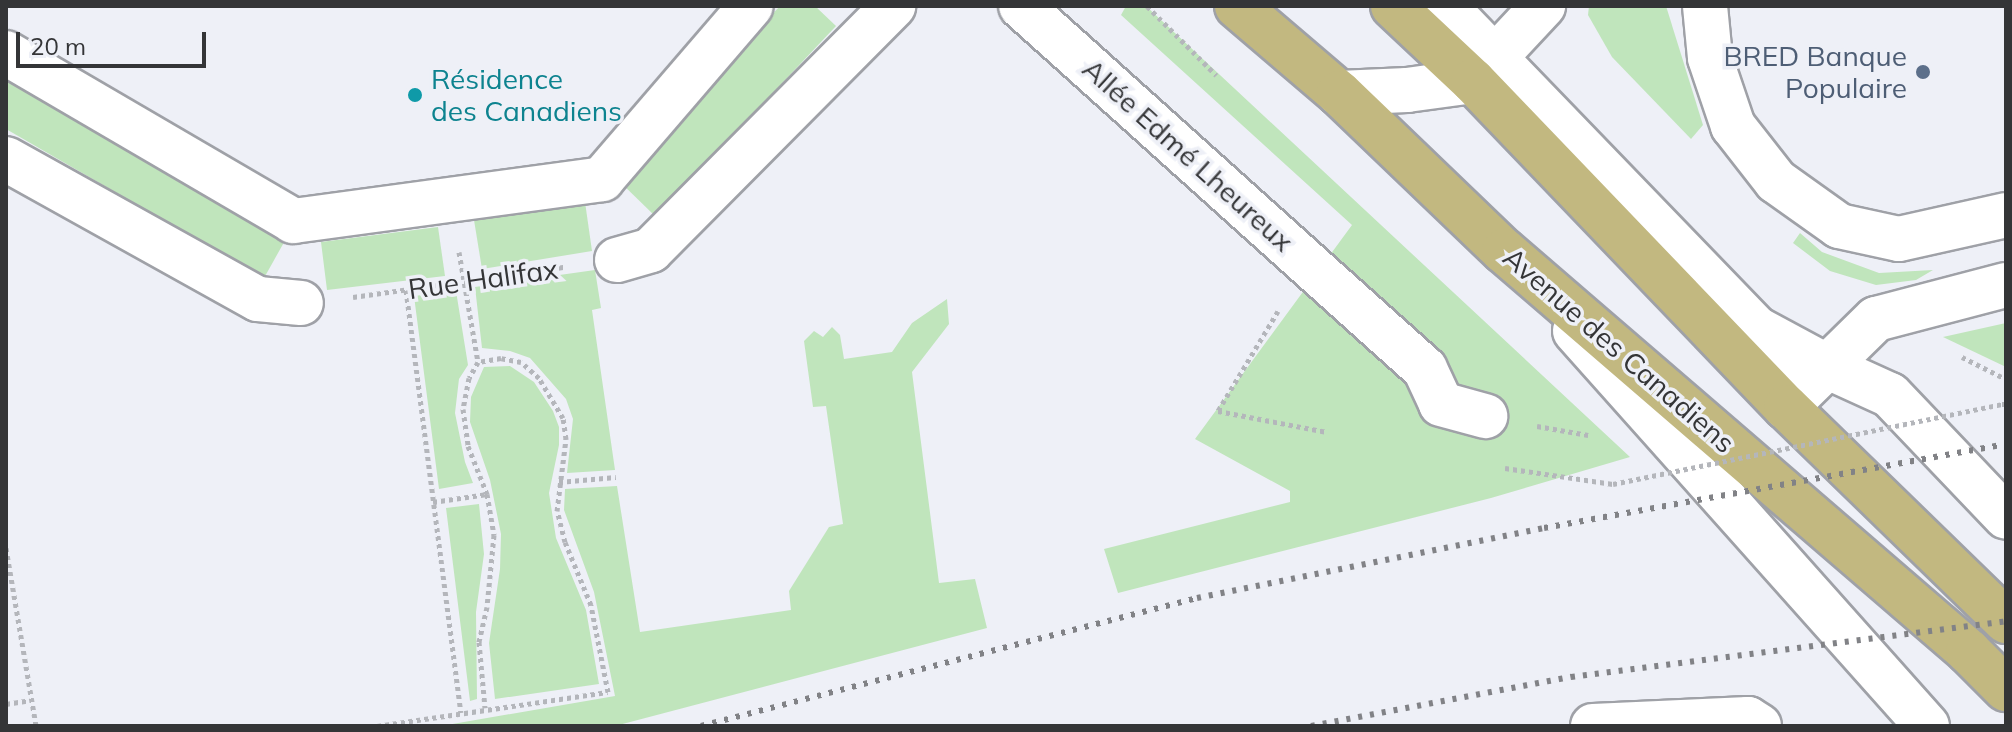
<!DOCTYPE html>
<meta charset="utf-8">
<style>
body{margin:0}
#map{position:relative;width:2012px;height:732px;overflow:hidden;background:#eef0f7;font-family:Mulish,sans-serif}
div>[style]{position:absolute}
[style*='--x']{left:calc(var(--x)*1px);top:calc(var(--y)*1px);width:calc(var(--w)*1px);rotate:calc(var(--a)*1deg)}
.green>*{inset:0;background:#c0e5bc}
.path>*{height:5px;margin-top:-2.5px;transform-origin:0;background:repeating-linear-gradient(90deg,#b4b6bb 0 4px,transparent 0 8px)}
.roads{filter:drop-shadow(2px 0 #9fa1a7) drop-shadow(-2px 0 #9fa1a7) drop-shadow(0 2px #9fa1a7) drop-shadow(0 -2px #9fa1a7)}
.minor>*{height:44px;margin:-22px;padding:0 22px;transform-origin:22px;border-radius:22px;background:#fff}
.major>*{height:44px;margin:-22px;padding:0 22px;transform-origin:22px;border-radius:22px;background:#c2b880}
.rail>*{height:6px;margin-top:-3px;transform-origin:0;background:repeating-linear-gradient(90deg,#818286 0 4px,transparent 0 12px)}
.path-bridge>*{height:5px;margin-top:-2.5px;transform-origin:0;background:repeating-linear-gradient(90deg,#b4b6bb 0 4px,transparent 0 8px)}
.dots>*{width:22px;height:22px;translate:-50% -50%;box-sizing:border-box;border:4px solid #eef0f7;border-radius:50%}
span{translate:-50% -50%;white-space:nowrap;text-align:center;line-height:1.15;-webkit-text-stroke:7px #eef0f7;paint-order:stroke}
.service-label{font-size:28px;color:#4e5e75}
.right{translate:-100% -50%;text-align:right}
.culture-label{font-size:28px;color:#0d838f}
.left{translate:0 -50%;text-align:left}
.street-label{font-size:28px;color:#343537}
.frame{position:absolute;inset:0;border:8px solid #343537;pointer-events:none}
.scale{position:absolute;left:16px;top:32px;width:190px;height:36px;box-sizing:border-box;border:4px solid #343537;border-top:0;padding-left:10px;font-size:24px;line-height:28px;white-space:nowrap;color:#343537;-webkit-text-stroke:6px #eef0f7;paint-order:stroke}
</style>
<div id="map">
<div class="green">
<i style="clip-path:polygon(780px 6px,815px 6px,836px 26px,656px 217px,617px 179px)"></i>
<i style="clip-path:polygon(1126px 6px,1146px 6px,1630px 457px,1491px 498px,1118px 593px,1104px 549px,1290px 502px,1290px 491px,1195px 439px,1352px 225px,1121px 15px)"></i>
<i style="clip-path:polygon(1589px 6px,1666px 6px,1703px 125px,1691px 139px,1612px 57px,1588px 15px)"></i>
<i style="clip-path:polygon(6px 78px,287px 237px,264px 278px,6px 129px)"></i>
<i style="clip-path:polygon(585px 202px,592px 251px,482px 269px,474px 220px)"></i>
<i style="clip-path:polygon(438px 227px,445px 276px,327px 290px,321px 242px)"></i>
<i style="clip-path:polygon(1800px 233px,1822px 252px,1879px 273px,1933px 270px,1916px 280px,1876px 285px,1830px 271px,1793px 243px)"></i>
<i style="clip-path:polygon(595px 270px,601px 308px,592px 310px,615px 470px,567px 473px,573px 419px,566px 399px,530px 358px,510px 351px,482px 348px,475px 287px)"></i>
<i style="clip-path:polygon(456px 291px,468px 365px,459px 379px,455px 413px,465px 462px,473px 483px,439px 489px,414px 296px)"></i>
<i style="clip-path:polygon(947px 299px,949px 324px,912px 372px,939px 583px,975px 579px,987px 628px,615px 726px,441px 726px,615px 696px,594px 592px,564px 510px,565px 489px,617px 486px,640px 632px,791px 610px,789px 591px,829px 527px,843px 524px,826px 406px,813px 407px,804px 341px,814px 331px,823px 337px,832px 327px,840px 335px,844px 359px,892px 352px,912px 323px)"></i>
<i style="clip-path:polygon(2006px 323px,2006px 367px,1943px 337px)"></i>
<i style="clip-path:polygon(510px 366px,534px 382px,553px 411px,559px 427px,559px 445px,549px 493px,556px 538px,586px 610px,599px 684px,495px 699px,489px 643px,500px 569px,501px 534px,490px 480px,470px 422px,471px 397px,484px 367px)"></i>
<i style="clip-path:polygon(479px 504px,484px 554px,476px 612px,477px 699px,470px 701px,446px 508px)"></i>
</div>
<div class="path">
<i style="--x:1147;--y:6;--w:98;--a:45"></i>
<i style="--x:459;--y:252;--w:112;--a:80.2"></i>
<i style="--x:478;--y:362;--w:18;--a:119"></i>
<i style="--x:469;--y:378;--w:32;--a:101"></i>
<i style="--x:463;--y:409;--w:37;--a:82"></i>
<i style="--x:468;--y:446;--w:52;--a:68.4"></i>
<i style="--x:487;--y:494;--w:42;--a:80.3"></i>
<i style="--x:494;--y:535;--w:72;--a:95.6"></i>
<i style="--x:487;--y:607;--w:36;--a:103"></i>
<i style="--x:479;--y:642;--w:66;--a:84.8"></i>
<i style="--x:406;--y:290;--w:426;--a:82.6"></i>
<i style="--x:353;--y:297;--w:214;--a:-8.1"></i>
<i style="--x:1278;--y:311;--w:117;--a:121"></i>
<i style="--x:1218;--y:411;--w:111;--a:10.9"></i>
<i style="--x:1962;--y:357;--w:49;--a:26.6"></i>
<i style="--x:2002;--y:404;--w:4;--a:0"></i>
<i style="--x:1537;--y:426;--w:52;--a:10"></i>
<i style="--x:1505;--y:468;--w:109;--a:8.4"></i>
<i style="--x:559;--y:482;--w:57;--a:-5"></i>
<i style="--x:433;--y:502;--w:55;--a:-8.4"></i>
<i style="--x:6;--y:548;--w:181;--a:80.4"></i>
<i style="--x:6;--y:704;--w:24;--a:-9"></i>
<i style="--x:377;--y:726;--w:233;--a:-8.4"></i>
<i style="--x:608;--y:692;--w:89;--a:-101.1"></i>
<i style="--x:591;--y:605;--w:68;--a:-112.4"></i>
<i style="--x:565;--y:542;--w:32;--a:-104"></i>
<i style="--x:557;--y:511;--w:73;--a:-82.9"></i>
<i style="--x:566;--y:439;--w:21;--a:-98"></i>
<i style="--x:563;--y:418;--w:47;--a:-121"></i>
<i style="--x:539;--y:378;--w:24;--a:-138"></i>
<i style="--x:521;--y:362;--w:20;--a:-169"></i>
<i style="--x:501;--y:358;--w:23;--a:170"></i>
</div>
<div class="roads">
<div class="minor">
<i style="--x:1021;--y:6;--w:543;--a:41.94"></i>
<i style="--x:1425;--y:369;--w:38;--a:65"></i>
<i style="--x:1441;--y:404;--w:46;--a:15.3"></i>
<i style="--x:1445;--y:6;--w:449;--a:46"></i>
<i style="--x:1757;--y:329;--w:78;--a:28.2"></i>
<i style="--x:1826;--y:366;--w:70;--a:24.4"></i>
<i style="--x:1890;--y:395;--w:168;--a:46.4"></i>
<i style="--x:1705;--y:6;--w:52;--a:84.5"></i>
<i style="--x:1710;--y:58;--w:72;--a:71.3"></i>
<i style="--x:1733;--y:126;--w:70;--a:52"></i>
<i style="--x:1776;--y:181;--w:77;--a:35.5"></i>
<i style="--x:1839;--y:226;--w:61;--a:12.2"></i>
<i style="--x:1899;--y:239;--w:110;--a:-12.6"></i>
<i style="--x:6;--y:53;--w:333;--a:30.3"></i>
<i style="--x:293;--y:221;--w:312;--a:-7.7"></i>
<i style="--x:602;--y:179;--w:228;--a:-49.3"></i>
<i style="--x:1339;--y:93;--w:68;--a:-2.5"></i>
<i style="--x:1407;--y:90;--w:67;--a:-7.8"></i>
<i style="--x:1473;--y:81;--w:103;--a:-47"></i>
<i style="--x:6;--y:159;--w:288;--a:29.1"></i>
<i style="--x:258;--y:299;--w:43;--a:5.3"></i>
<i style="--x:617;--y:260;--w:35;--a:-16"></i>
<i style="--x:651;--y:250;--w:344;--a:-45.2"></i>
<i style="--x:1575;--y:331;--w:529;--a:48.29"></i>
<i style="--x:1773;--y:371;--w:38;--a:70"></i>
<i style="--x:1786;--y:407;--w:126;--a:-44.4"></i>
<i style="--x:1876;--y:319;--w:134;--a:-14.7"></i>
<i style="--x:1593;--y:726;--w:155;--a:-2.6"></i>
<i style="--x:1748;--y:719;--w:13;--a:32"></i>
</div>
<div class="major">
<i style="--x:1237;--y:6;--w:134;--a:40.5"></i>
<i style="--x:1339;--y:93;--w:228;--a:43.8"></i>
<i style="--x:1504;--y:251;--w:613;--a:40.76"></i>
<i style="--x:1968;--y:651;--w:54;--a:45"></i>
<i style="--x:1393;--y:6;--w:110;--a:43.2"></i>
<i style="--x:1473;--y:81;--w:452;--a:46.2"></i>
<i style="--x:1786;--y:407;--w:307;--a:44.2"></i>
</div>
</div>
<div class="rail">
<i style="--x:701;--y:726;--w:512;--a:-14.47"></i>
<i style="--x:1197;--y:598;--w:354;--a:-11.4"></i>
<i style="--x:1544;--y:528;--w:470;--a:-10.3"></i>
<i style="--x:1311;--y:726;--w:265;--a:-10.7"></i>
<i style="--x:1571;--y:677;--w:439;--a:-7.3"></i>
</div>
<div class="path-bridge">
<i style="--x:1613;--y:484;--w:397;--a:-11.6"></i>
</div>
<div class="dots">
<i style="left:1923px;top:72px;background:#5c6f8a"></i>
<i style="left:415px;top:95px;background:#0f9aa8"></i>
</div>
<div class="service-label">
<span class="right" style="left:1907px;top:72px">BRED Banque<br>Populaire</span>
</div>
<div class="culture-label">
<span class="left" style="left:431px;top:95px">Résidence<br>des Canadiens</span>
</div>
<div class="street-label">
<span style="left:1188px;top:155px;rotate:42deg">Allée Edmé Lheureux</span>
<span style="left:483px;top:279px;rotate:-8deg">Rue Halifax</span>
<span style="left:1619px;top:350px;rotate:41deg">Avenue des Canadiens</span>
</div>
<div class="frame"></div>
<div class="scale">20 m</div>
</div>
